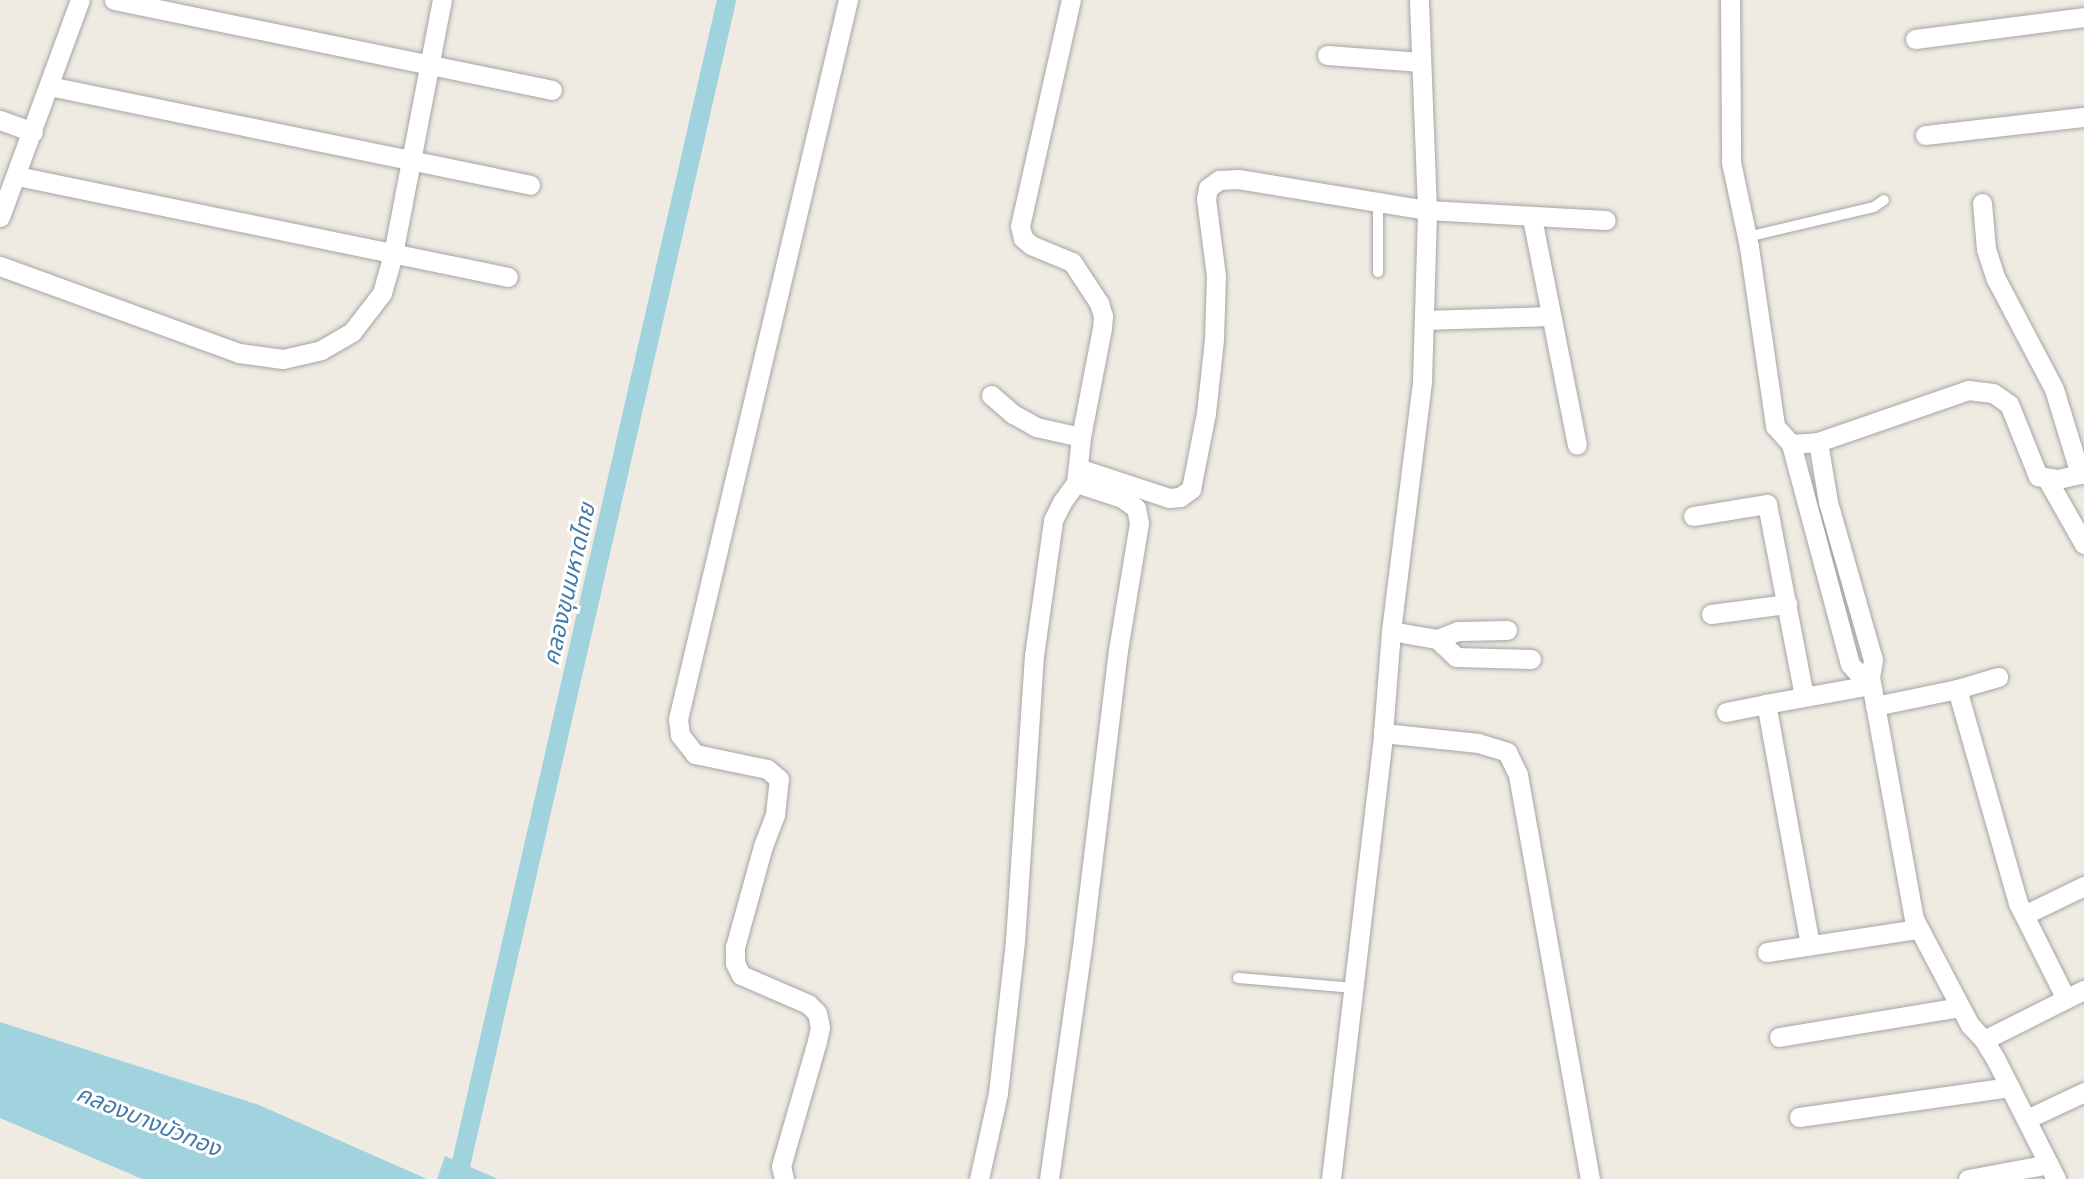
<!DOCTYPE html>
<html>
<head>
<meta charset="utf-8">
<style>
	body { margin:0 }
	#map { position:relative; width:2084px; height:1179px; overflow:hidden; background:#efebe3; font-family:Barlow,"Noto Sans Thai",sans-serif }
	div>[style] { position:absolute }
	.water>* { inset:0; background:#a1d3df }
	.canal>* { height:19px; margin:-9.5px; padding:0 9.5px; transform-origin:9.5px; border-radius:9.5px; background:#a1d3df }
	.roads { filter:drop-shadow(0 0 2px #a5a5a5) drop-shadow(0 0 2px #a5a5a5) }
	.service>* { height:10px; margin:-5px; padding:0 5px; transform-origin:5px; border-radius:5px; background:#fff }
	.minor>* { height:19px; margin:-9.5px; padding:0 9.5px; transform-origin:9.5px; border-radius:9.5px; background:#fff }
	span { translate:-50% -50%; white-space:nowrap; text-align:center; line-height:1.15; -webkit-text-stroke:6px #fff; paint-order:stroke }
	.water-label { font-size:23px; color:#437aaa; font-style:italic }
</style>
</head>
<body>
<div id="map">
	<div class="water">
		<div style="clip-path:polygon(0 1022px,259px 1105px,427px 1179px,142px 1179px,0 1118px)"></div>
		<div style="clip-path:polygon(445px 1156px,498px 1179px,437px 1179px)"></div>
	</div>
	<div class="canal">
		<div style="left:457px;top:1179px;width:1209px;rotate:-77.15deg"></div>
	</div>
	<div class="roads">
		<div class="service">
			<div style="left:1378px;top:204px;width:68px;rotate:90deg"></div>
			<div style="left:1747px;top:237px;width:130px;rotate:-13.3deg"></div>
			<div style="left:1874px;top:207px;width:12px;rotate:-35deg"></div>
			<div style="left:1238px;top:978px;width:117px;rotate:4.9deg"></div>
		</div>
		<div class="minor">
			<div style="left:114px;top:0;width:447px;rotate:11.6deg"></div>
			<div style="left:1730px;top:0;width:162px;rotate:89.6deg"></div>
			<div style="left:1731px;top:162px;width:87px;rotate:78deg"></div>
			<div style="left:1749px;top:247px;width:181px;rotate:81.7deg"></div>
			<div style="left:1775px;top:426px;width:24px;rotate:48deg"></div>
			<div style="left:1791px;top:444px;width:27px;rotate:-4deg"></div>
			<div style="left:1818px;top:442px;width:159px;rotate:-19.1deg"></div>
			<div style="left:1968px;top:390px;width:25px;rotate:7deg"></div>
			<div style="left:1993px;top:393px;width:19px;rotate:35deg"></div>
			<div style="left:2009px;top:404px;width:78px;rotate:68.1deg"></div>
			<div style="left:2038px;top:476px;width:20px;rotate:9deg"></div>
			<div style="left:2058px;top:479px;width:27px;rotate:-13deg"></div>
			<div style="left:1915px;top:39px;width:170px;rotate:-7.4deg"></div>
			<div style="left:1327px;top:55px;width:94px;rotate:4.3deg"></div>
			<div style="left:49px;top:86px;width:491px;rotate:11.6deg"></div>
			<div style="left:0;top:120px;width:35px;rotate:20deg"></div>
			<div style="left:1925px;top:135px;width:160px;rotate:-6.5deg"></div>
			<div style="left:17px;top:176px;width:501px;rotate:11.62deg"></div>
			<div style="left:1982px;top:203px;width:46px;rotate:85deg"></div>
			<div style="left:1986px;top:249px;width:32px;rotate:72deg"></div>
			<div style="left:1996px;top:279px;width:124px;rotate:62.2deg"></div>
			<div style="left:2054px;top:389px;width:89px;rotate:73deg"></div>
			<div style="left:0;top:217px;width:231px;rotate:-69.8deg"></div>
			<div style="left:1532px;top:218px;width:231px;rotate:78.8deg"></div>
			<div style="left:0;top:266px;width:254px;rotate:20deg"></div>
			<div style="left:239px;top:353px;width:44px;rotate:7.8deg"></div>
			<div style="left:283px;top:359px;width:39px;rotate:-13deg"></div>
			<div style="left:321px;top:350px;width:36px;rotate:-30deg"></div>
			<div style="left:352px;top:332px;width:49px;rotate:-52.4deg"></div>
			<div style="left:382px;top:293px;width:41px;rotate:-74.2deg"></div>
			<div style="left:393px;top:254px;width:259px;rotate:-79.1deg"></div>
			<div style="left:1424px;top:320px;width:127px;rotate:-1.8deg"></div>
			<div style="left:991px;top:395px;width:29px;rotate:41deg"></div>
			<div style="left:1013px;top:414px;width:26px;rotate:29deg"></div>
			<div style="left:1036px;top:427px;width:46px;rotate:12.5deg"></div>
			<div style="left:1818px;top:442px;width:61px;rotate:80.5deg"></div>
			<div style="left:1828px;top:502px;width:164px;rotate:74.1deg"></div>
			<div style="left:1873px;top:660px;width:17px;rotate:100deg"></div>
			<div style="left:1870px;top:677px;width:246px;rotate:79.7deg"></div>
			<div style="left:1914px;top:919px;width:120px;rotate:62.2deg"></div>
			<div style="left:1970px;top:1025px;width:21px;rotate:47deg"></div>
			<div style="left:1984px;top:1040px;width:23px;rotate:59deg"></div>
			<div style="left:1996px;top:1060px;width:133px;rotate:63.2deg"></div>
			<div style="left:1791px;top:444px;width:228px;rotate:75deg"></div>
			<div style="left:1850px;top:664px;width:9px;rotate:49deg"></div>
			<div style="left:1856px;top:671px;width:15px;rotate:23deg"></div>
			<div style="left:1078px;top:468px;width:96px;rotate:18.2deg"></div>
			<div style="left:1169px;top:498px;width:11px;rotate:-5deg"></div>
			<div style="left:1180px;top:497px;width:14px;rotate:-36deg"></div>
			<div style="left:1191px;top:489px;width:77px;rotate:-78.8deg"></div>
			<div style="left:1206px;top:413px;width:74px;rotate:-83.8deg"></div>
			<div style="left:1214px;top:339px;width:63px;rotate:-88.2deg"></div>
			<div style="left:1216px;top:276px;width:78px;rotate:-97.4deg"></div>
			<div style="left:1206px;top:199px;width:11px;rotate:-80deg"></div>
			<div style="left:1208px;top:188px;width:14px;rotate:-36deg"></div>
			<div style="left:1219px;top:180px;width:19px;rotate:-3deg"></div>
			<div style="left:1238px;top:179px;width:192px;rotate:9.3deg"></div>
			<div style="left:1427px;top:210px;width:179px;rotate:3.2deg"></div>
			<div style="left:2047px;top:479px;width:75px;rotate:60.4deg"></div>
			<div style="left:1693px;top:516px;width:75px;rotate:-9.2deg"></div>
			<div style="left:1767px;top:504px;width:196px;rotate:79.1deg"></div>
			<div style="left:1711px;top:614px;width:77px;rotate:-7.5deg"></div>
			<div style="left:1391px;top:631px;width:47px;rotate:9.9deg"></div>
			<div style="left:1437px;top:639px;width:26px;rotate:43deg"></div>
			<div style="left:1456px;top:657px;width:75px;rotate:1.5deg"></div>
			<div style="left:1437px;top:639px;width:22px;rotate:-21deg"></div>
			<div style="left:1458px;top:631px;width:49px;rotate:-1.2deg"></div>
			<div style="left:1957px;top:689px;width:43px;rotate:-16.3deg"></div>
			<div style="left:1875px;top:706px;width:84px;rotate:-11.7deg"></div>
			<div style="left:1957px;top:689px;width:223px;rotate:74.1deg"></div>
			<div style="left:2018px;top:903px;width:107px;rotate:63.4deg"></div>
			<div style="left:1726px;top:712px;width:41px;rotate:-11.3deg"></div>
			<div style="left:1383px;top:733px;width:96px;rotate:6deg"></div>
			<div style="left:1478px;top:743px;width:30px;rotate:17deg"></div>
			<div style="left:1507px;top:752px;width:25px;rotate:64deg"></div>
			<div style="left:1518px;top:775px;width:410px;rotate:79.9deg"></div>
			<div style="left:2024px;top:915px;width:67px;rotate:-25.8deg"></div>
			<div style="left:1810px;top:945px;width:245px;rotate:-100.3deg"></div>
			<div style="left:1766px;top:704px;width:107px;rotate:-10.3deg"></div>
			<div style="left:1767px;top:952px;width:153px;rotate:-8.7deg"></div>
			<div style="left:1779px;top:1037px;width:183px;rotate:-9.4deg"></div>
			<div style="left:1984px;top:1040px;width:112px;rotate:-26.6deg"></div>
			<div style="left:1799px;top:1117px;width:213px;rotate:-8.1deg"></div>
			<div style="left:2027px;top:1119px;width:63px;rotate:-25.3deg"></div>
			<div style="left:784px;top:1179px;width:13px;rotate:-103deg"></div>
			<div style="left:781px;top:1166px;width:130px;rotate:-73.9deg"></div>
			<div style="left:817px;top:1041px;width:14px;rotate:-78deg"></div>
			<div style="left:820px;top:1027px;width:14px;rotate:-102deg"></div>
			<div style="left:817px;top:1013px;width:13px;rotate:-135deg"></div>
			<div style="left:808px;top:1004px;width:73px;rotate:-156.6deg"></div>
			<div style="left:741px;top:975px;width:13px;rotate:-117deg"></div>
			<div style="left:735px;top:963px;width:16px;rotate:-90deg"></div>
			<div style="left:735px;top:947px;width:105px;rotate:-74.5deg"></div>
			<div style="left:763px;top:846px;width:33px;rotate:-69deg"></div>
			<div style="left:775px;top:815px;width:36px;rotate:-84deg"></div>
			<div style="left:779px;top:779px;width:16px;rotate:-140deg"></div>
			<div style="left:767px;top:769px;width:74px;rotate:-168.2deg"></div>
			<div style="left:695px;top:754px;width:24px;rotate:-128deg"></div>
			<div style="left:680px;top:735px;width:16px;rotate:-97deg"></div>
			<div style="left:678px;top:719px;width:739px;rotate:-76.7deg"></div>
			<div style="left:979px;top:1179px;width:88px;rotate:-77.5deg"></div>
			<div style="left:998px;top:1093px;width:153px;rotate:-83.6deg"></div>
			<div style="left:1015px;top:941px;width:286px;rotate:-86.2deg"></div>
			<div style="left:1034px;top:656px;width:137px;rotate:-82deg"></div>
			<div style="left:1053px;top:520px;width:20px;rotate:-63deg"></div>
			<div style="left:1062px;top:502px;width:24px;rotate:-54deg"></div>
			<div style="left:1049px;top:1179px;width:242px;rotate:-81.9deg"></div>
			<div style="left:1083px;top:939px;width:291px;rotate:-83.1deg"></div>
			<div style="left:1118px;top:650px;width:129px;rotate:-80.6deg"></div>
			<div style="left:1139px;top:523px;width:15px;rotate:-101deg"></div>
			<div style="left:1136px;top:508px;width:17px;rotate:-144deg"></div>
			<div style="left:1122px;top:498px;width:48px;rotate:-161.9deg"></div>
			<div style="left:1076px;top:483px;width:46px;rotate:-83.8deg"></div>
			<div style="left:1081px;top:437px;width:111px;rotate:-79.1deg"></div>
			<div style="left:1102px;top:328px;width:12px;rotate:-85deg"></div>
			<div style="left:1103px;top:316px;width:14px;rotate:-107deg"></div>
			<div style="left:1099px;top:303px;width:49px;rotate:-123.4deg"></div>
			<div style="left:1072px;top:262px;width:44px;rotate:-157.5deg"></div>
			<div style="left:1031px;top:245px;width:11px;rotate:-139deg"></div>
			<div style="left:1023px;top:238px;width:12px;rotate:-104deg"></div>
			<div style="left:1020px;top:226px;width:232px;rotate:-77.3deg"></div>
			<div style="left:1331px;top:1179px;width:449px;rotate:-83.3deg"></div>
			<div style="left:1383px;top:733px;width:102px;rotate:-85.5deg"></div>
			<div style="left:1391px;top:631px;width:252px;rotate:-82.9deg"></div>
			<div style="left:1422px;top:381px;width:171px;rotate:-88.3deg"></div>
			<div style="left:1427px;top:210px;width:210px;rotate:-92.2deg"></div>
			<div style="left:1968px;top:1179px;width:82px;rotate:-10.5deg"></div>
		</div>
	</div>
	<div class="water-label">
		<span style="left:568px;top:584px;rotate:-77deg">คลองขุนมหาดไทย</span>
		<span style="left:149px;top:1120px;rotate:22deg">คลองบางบัวทอง</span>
	</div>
</div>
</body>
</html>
